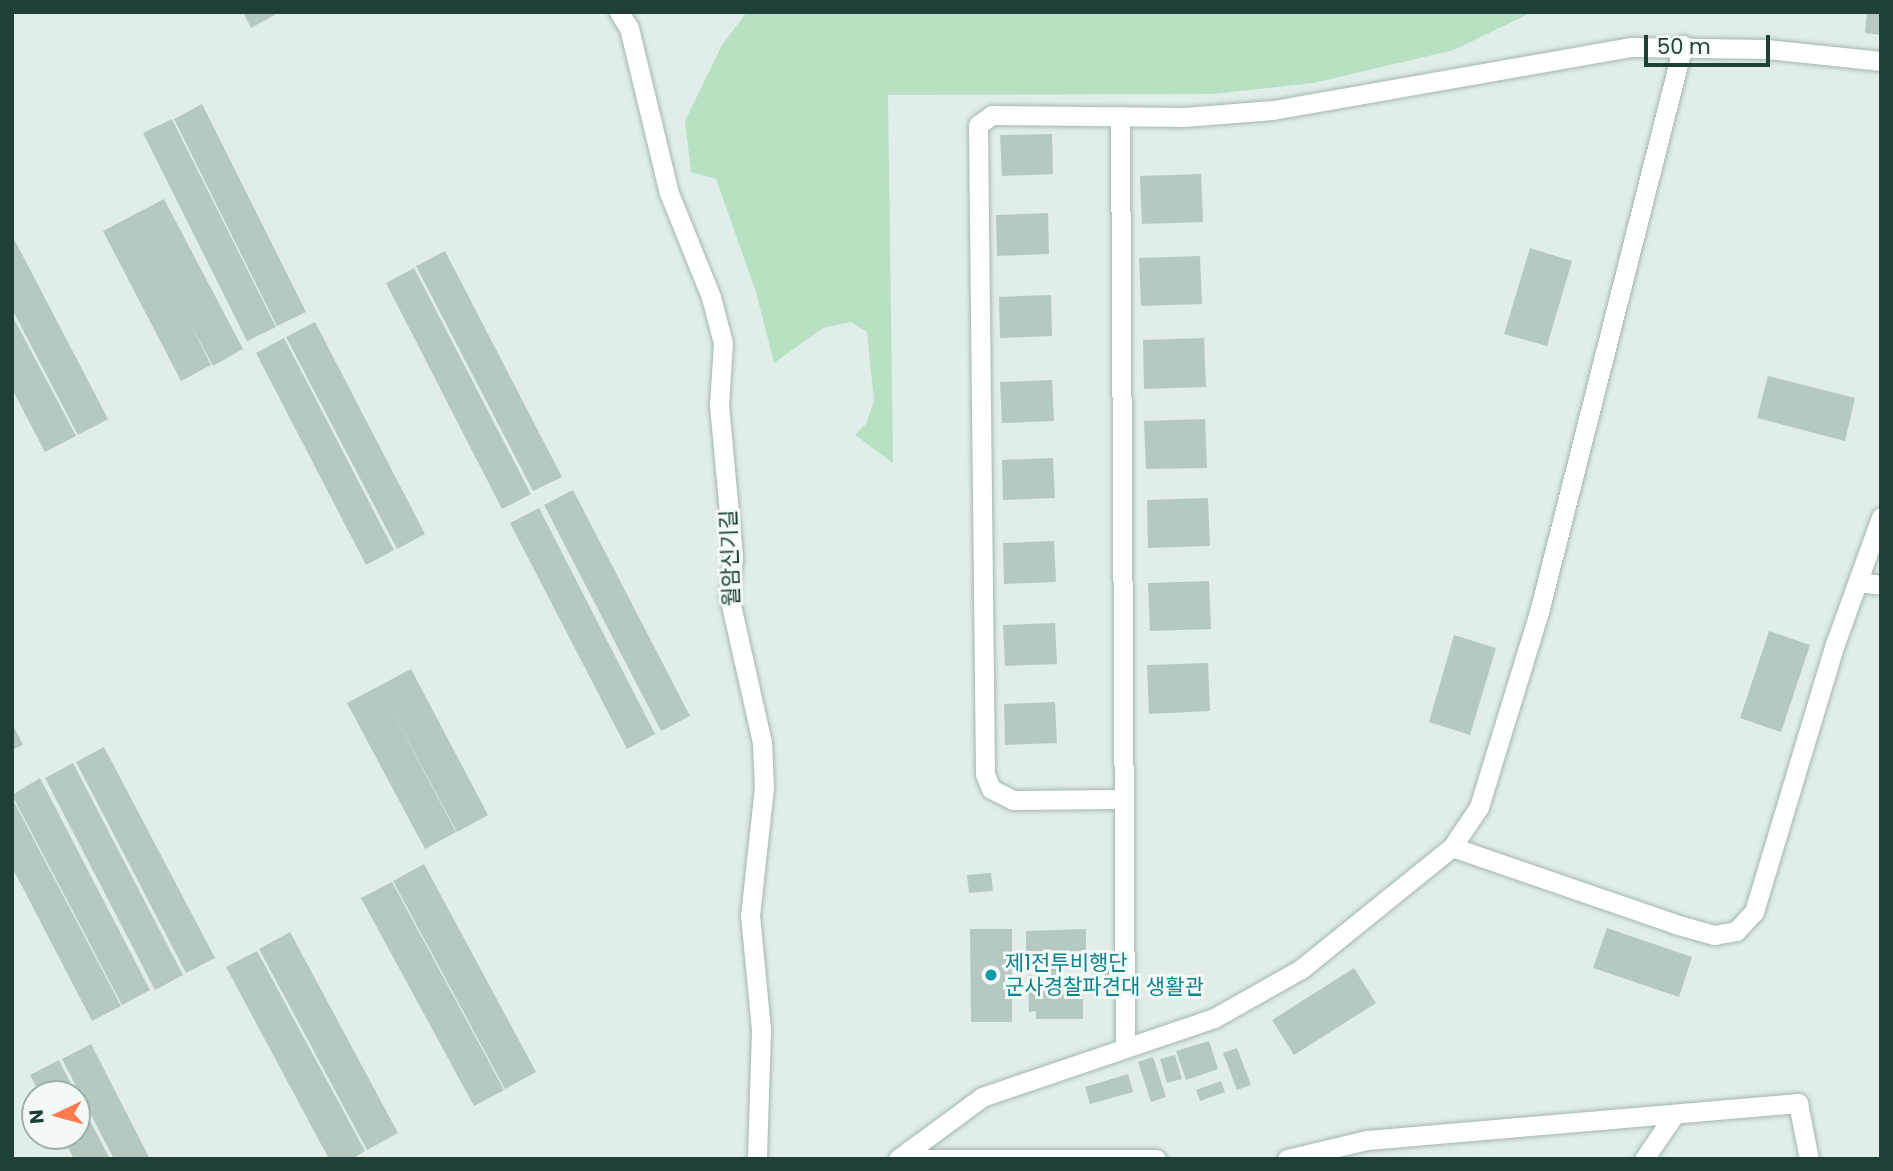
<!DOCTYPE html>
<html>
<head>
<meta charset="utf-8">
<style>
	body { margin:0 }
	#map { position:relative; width:1893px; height:1171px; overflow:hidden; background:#e1ede8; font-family:Poppins,"Noto Sans KR",sans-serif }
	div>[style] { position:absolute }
	.green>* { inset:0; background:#b8e1c3 }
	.building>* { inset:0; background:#b6c9c1 }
	.roads { filter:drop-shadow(0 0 2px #a3b6b0) drop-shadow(0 0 2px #a3b6b0) }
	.street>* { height:19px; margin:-9.5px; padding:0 9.5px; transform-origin:9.5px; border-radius:9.5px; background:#fff }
	.dots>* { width:19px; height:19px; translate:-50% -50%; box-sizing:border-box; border:4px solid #f2f9f6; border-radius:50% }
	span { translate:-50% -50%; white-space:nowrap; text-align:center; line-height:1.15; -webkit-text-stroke:6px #f2f9f6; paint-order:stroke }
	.street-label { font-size:21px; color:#1f4038 }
	.culture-label { font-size:21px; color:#0d838f }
	.left { translate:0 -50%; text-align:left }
	.frame { position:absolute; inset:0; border:14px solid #1f4038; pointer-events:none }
	.north { position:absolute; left:21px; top:1080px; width:70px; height:70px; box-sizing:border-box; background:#f2f9f6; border:2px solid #9eafaa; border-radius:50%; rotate:265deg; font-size:19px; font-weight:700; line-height:28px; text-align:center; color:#1f4038 }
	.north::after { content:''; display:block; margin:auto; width:24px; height:32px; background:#ff7b4e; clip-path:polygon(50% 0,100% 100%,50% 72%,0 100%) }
	.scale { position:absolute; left:1644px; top:35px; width:126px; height:32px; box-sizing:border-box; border:4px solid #1f4038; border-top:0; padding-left:9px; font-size:21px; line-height:24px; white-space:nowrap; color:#1f4038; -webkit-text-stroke:5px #f2f9f6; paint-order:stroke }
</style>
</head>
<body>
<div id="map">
	<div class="green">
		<div style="clip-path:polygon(747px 12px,1532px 12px,1454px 50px,1313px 83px,1212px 94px,888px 95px,893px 463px,855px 435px,866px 424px,874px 401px,867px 332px,851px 322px,823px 328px,774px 363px,756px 292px,716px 179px,691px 172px,685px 121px,722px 45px)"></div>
	</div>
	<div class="building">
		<div style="clip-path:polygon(243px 12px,280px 12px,251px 28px)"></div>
		<div style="clip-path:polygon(1867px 12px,1881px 12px,1881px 35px,1865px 33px)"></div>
		<div style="clip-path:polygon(202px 104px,306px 312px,277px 326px,174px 119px)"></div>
		<div style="clip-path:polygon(172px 119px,276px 327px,247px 341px,143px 133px)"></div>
		<div style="clip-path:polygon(1052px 134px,1053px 174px,1002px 176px,1000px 135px)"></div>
		<div style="clip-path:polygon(1201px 174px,1203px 222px,1142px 224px,1140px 176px)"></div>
		<div style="clip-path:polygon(164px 199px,243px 349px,213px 366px,189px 321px,211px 365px,181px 381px,103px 231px)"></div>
		<div style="clip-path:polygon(1048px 213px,1049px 254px,997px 256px,996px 215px)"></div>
		<div style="clip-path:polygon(12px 235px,108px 419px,78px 435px,12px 309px)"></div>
		<div style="clip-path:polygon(1530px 248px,1572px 261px,1547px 346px,1504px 334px)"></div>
		<div style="clip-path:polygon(445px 251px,562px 477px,533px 491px,416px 266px)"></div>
		<div style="clip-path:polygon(1200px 256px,1202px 304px,1141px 306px,1139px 258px)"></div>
		<div style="clip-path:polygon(414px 268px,531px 494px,502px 509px,386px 283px)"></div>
		<div style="clip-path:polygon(1051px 295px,1052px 336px,1000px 338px,999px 297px)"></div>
		<div style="clip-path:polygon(12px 315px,76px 436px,45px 452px,12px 389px)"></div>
		<div style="clip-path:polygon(315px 322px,425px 534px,397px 549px,286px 337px)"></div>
		<div style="clip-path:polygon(284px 338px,394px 550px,366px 565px,256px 353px)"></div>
		<div style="clip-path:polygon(1204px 338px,1206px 387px,1144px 389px,1143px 340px)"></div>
		<div style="clip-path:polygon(1768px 376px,1855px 398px,1845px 441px,1757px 418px)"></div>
		<div style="clip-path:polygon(1052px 380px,1054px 421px,1002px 423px,1000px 382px)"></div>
		<div style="clip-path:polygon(1205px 419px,1207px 468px,1146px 469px,1144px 421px)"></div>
		<div style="clip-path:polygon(1053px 458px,1055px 498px,1003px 500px,1002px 460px)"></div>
		<div style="clip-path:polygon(573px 490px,690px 716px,661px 731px,544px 505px)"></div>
		<div style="clip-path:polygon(1208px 498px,1210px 546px,1148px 548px,1147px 500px)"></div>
		<div style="clip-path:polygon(539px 508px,655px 734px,627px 749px,510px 523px)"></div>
		<div style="clip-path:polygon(1054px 541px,1056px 582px,1004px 584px,1003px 543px)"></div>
		<div style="clip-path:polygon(1209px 581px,1211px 629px,1150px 631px,1148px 583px)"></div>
		<div style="clip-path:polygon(1055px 623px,1057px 664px,1005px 666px,1003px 625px)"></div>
		<div style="clip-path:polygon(1769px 631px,1810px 645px,1781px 732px,1740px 718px)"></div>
		<div style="clip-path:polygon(1454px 635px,1496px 648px,1470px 735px,1429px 722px)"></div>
		<div style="clip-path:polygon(1208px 663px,1210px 711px,1149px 714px,1147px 665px)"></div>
		<div style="clip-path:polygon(411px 669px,488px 815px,457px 832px,381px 690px,456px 832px,425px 849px,347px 703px)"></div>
		<div style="clip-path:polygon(1055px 702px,1057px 743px,1005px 745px,1004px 704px)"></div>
		<div style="clip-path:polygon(12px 723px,23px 745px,12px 750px)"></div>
		<div style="clip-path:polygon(104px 747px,215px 958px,186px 973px,76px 762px)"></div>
		<div style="clip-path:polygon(73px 763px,183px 975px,155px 990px,45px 778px)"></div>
		<div style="clip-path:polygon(40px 778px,150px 990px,122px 1005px,12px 795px)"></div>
		<div style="clip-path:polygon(12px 798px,121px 1006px,92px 1021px,12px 867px)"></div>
		<div style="clip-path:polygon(424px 864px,536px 1072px,505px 1089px,393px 881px)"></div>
		<div style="clip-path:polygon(991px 873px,993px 891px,969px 893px,967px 875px)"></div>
		<div style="clip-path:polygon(392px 882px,504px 1090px,474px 1106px,361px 898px)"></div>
		<div style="clip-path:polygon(1607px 928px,1692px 957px,1679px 997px,1593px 968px)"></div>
		<div style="clip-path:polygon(970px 929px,1012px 929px,1012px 1022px,971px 1022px)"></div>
		<div style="clip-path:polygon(1086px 929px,1086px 954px,1026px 955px,1026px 931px)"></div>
		<div style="clip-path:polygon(290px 932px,398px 1133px,367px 1150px,259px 949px)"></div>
		<div style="clip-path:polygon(257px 951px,365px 1151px,352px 1159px,329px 1159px,226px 967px)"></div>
		<div style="clip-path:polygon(1046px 965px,1063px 965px,1063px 983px,1074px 983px,1075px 991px,1083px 991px,1083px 1019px,1036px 1019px,1036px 1011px,1029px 1012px,1028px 975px,1046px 974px)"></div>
		<div style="clip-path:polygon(1354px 968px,1376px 1003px,1294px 1055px,1272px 1020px)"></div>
		<div style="clip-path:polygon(1093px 969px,1110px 969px,1110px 987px,1093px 987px)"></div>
		<div style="clip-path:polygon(1209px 1041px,1218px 1069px,1186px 1080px,1176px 1051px)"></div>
		<div style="clip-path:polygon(91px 1044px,150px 1159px,114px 1159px,62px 1059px)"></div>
		<div style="clip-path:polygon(1237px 1048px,1251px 1085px,1237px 1090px,1223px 1053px)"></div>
		<div style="clip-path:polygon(1175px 1055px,1182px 1079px,1167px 1083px,1160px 1059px)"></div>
		<div style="clip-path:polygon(1153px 1057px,1166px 1097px,1151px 1102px,1138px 1062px)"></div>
		<div style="clip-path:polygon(59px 1060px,76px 1094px,40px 1094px,30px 1075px)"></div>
		<div style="clip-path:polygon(1128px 1074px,1133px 1092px,1090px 1104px,1085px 1087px)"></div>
		<div style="clip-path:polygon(1221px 1081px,1225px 1092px,1200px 1101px,1196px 1090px)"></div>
		<div style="clip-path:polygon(77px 1096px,110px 1159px,74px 1159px,62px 1136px,77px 1136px)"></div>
	</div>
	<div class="roads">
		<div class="street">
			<div style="left:619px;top:12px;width:19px;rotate:58deg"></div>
			<div style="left:629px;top:28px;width:170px;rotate:76.4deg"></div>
			<div style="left:669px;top:193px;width:112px;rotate:68deg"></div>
			<div style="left:711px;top:297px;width:48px;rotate:75.4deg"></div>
			<div style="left:723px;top:343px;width:62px;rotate:93.7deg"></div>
			<div style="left:719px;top:405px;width:153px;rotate:84.7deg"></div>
			<div style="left:733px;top:557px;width:39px;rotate:96deg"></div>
			<div style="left:729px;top:596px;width:151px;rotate:77.3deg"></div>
			<div style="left:762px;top:743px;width:44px;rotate:87.4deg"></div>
			<div style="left:764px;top:787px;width:129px;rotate:96.2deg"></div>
			<div style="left:750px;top:915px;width:116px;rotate:84.5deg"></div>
			<div style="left:761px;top:1030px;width:129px;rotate:91.8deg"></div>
			<div style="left:1120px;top:116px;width:929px;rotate:89.69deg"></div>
			<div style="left:1858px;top:582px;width:23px;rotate:7deg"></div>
			<div style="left:1119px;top:799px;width:106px;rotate:179.5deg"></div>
			<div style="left:1013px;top:800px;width:25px;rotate:-153deg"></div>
			<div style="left:991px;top:789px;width:16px;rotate:-112deg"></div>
			<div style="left:985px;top:774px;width:649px;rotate:-90.62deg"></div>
			<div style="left:978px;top:125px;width:17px;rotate:-36deg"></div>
			<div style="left:992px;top:115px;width:192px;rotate:0.6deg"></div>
			<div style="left:1184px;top:117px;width:89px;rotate:-4.5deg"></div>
			<div style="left:1273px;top:110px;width:364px;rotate:-10deg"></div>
			<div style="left:1631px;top:47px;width:136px;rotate:0.8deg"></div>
			<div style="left:1767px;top:49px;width:115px;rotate:6deg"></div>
			<div style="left:1452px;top:847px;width:236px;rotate:19deg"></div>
			<div style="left:1675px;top:924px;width:41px;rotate:15.8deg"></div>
			<div style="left:1714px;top:935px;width:22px;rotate:-10deg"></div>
			<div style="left:1736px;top:931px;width:26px;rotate:-47deg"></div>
			<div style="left:1754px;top:912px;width:280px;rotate:-73.2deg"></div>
			<div style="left:1835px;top:644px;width:135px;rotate:-70.1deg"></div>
			<div style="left:898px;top:1159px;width:104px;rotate:-36.4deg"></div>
			<div style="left:982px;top:1097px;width:245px;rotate:-18.8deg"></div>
			<div style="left:1214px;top:1018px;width:100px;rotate:-29.4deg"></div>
			<div style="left:1301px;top:969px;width:194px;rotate:-38.9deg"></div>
			<div style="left:1452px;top:847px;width:48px;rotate:-56deg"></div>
			<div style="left:1479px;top:807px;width:204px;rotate:-72.9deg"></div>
			<div style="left:1539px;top:612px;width:585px;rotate:-75.75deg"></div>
			<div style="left:903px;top:1159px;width:253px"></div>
			<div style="left:1287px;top:1159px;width:82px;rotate:-13.4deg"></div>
			<div style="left:1367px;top:1140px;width:433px;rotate:-4.9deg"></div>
			<div style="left:1798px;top:1103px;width:57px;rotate:78.9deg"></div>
			<div style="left:1644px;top:1159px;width:53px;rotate:-55.7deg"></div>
		</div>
	</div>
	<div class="dots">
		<div style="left:991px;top:975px;background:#0f9aa8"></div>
	</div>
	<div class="street-label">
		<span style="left:730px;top:558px;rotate:-92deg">월암신기길</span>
	</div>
	<div class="culture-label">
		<span class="left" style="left:1005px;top:975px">제1전투비행단<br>군사경찰파견대 생활관</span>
	</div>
	<div class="frame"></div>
	<div class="north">N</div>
	<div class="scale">50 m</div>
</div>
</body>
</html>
